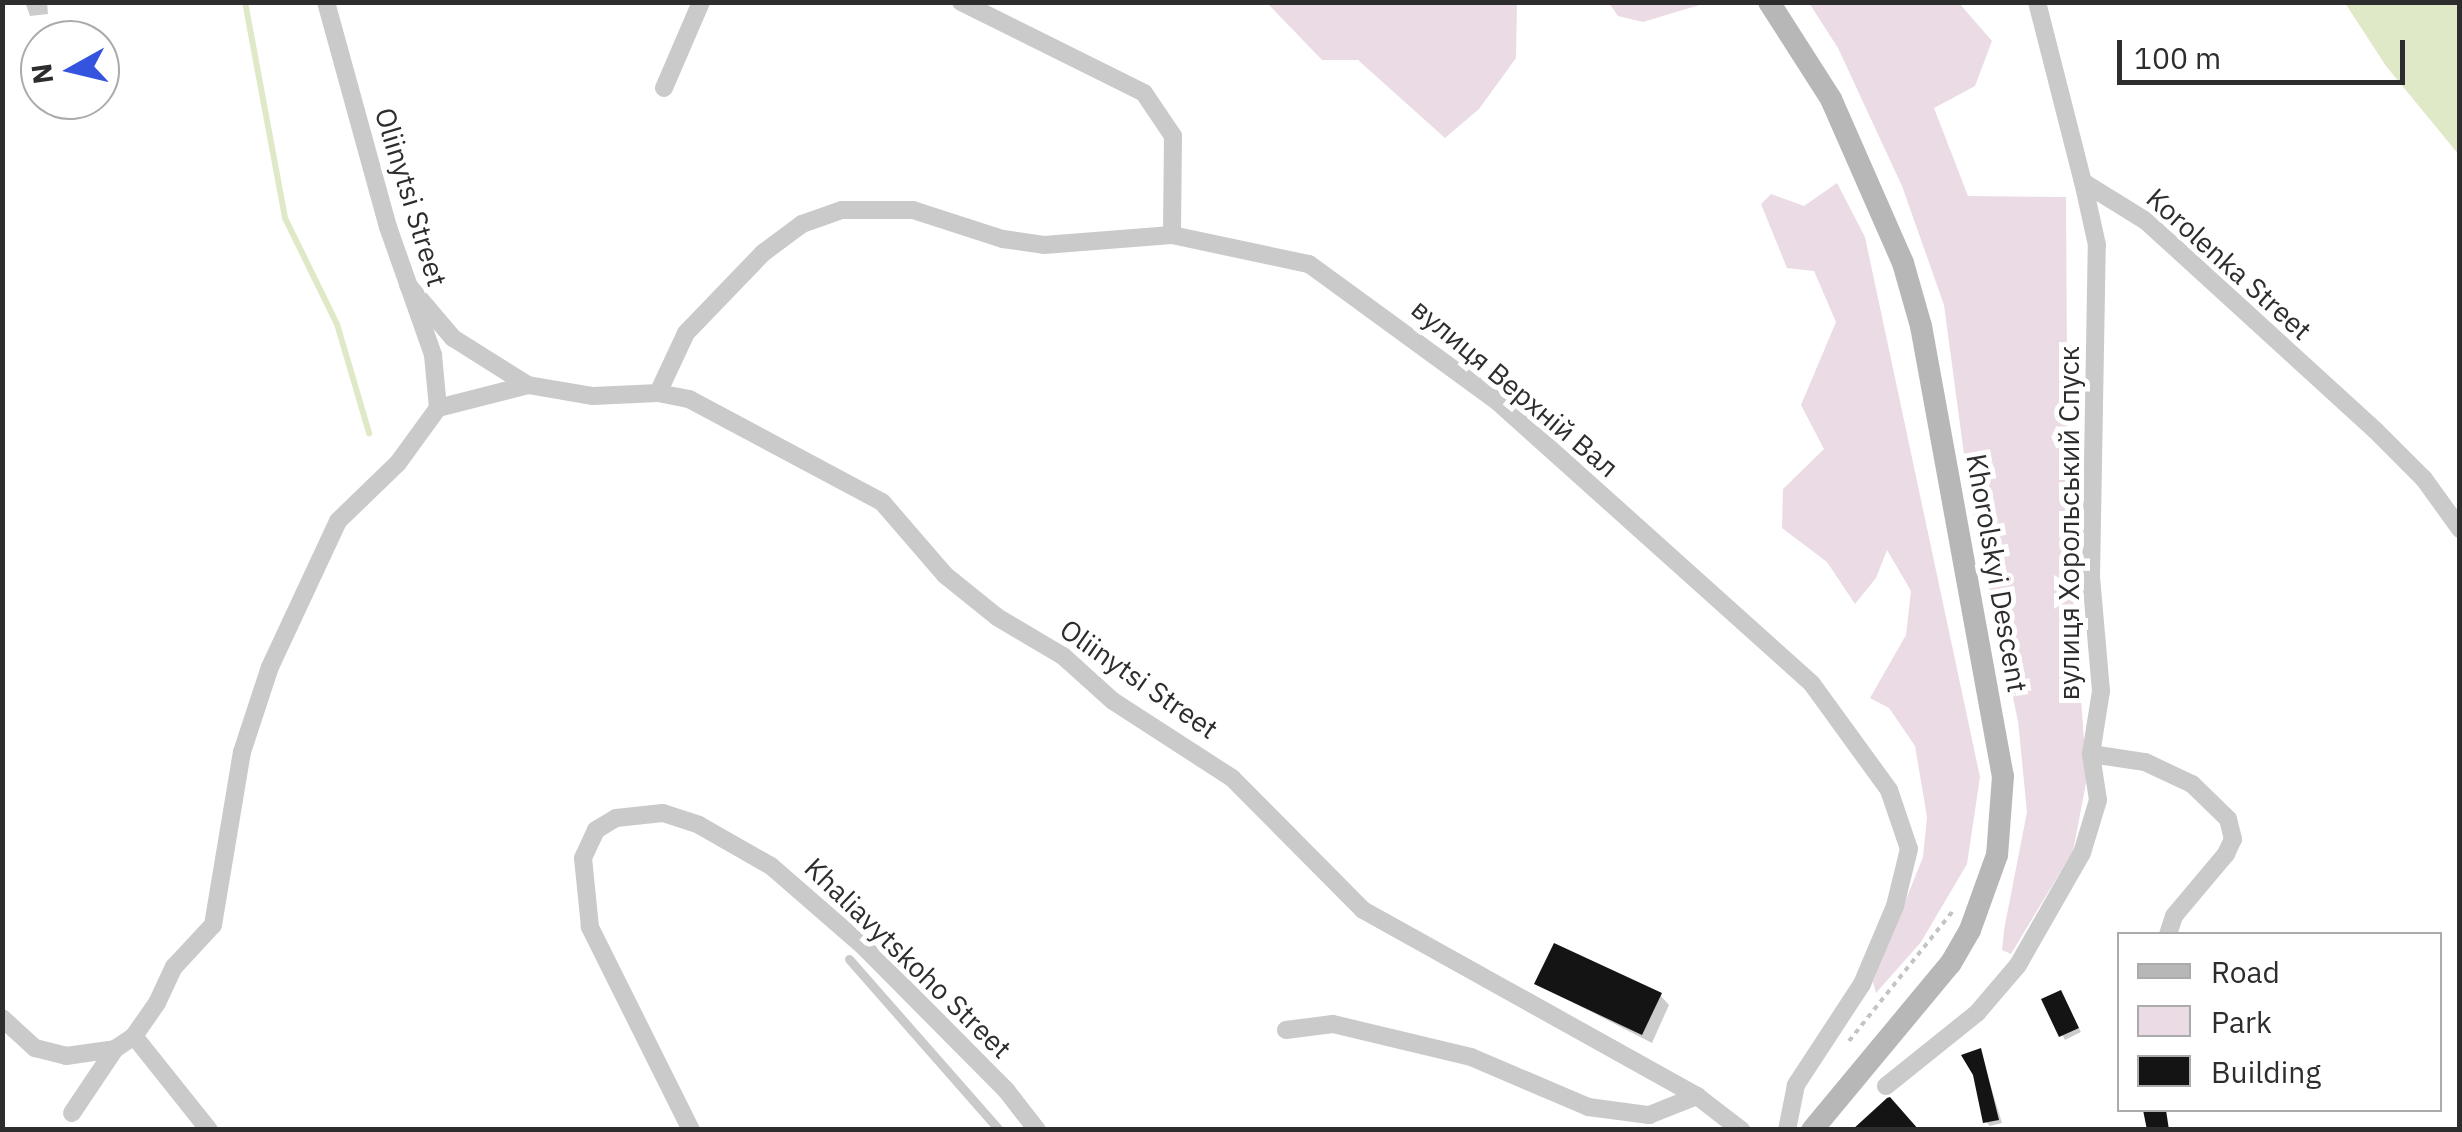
<!DOCTYPE html>
<html>
<head>
<meta charset="utf-8">
<style>
	body { margin:0 }
	#map { position:relative; width:2462px; height:1132px; overflow:hidden; background:#fff; font-family:"IBM Plex Sans",sans-serif }
	div>[style] { position:absolute }
	.green>* { inset:0; background:#eadbe4 }
	.water>* { inset:0; background:#e0e9c7 }
	.shadow>* { inset:0; background:#0003 }
	.stream>* { height:6px; margin:-3px; padding:0 3px; transform-origin:3px; border-radius:3px; background:#e0e9c7 }
	.building>* { inset:0; background:#141414 }
	.path>* { height:4px; margin-top:-2px; transform-origin:0; background:repeating-linear-gradient(90deg,#c4c4c4 0 5px,transparent 0 10px) }
	.lane>* { height:9px; margin:-4.5px; padding:0 4.5px; transform-origin:4.5px; border-radius:4.5px; background:#cacaca }
	.street>* { height:18px; margin:-9px; padding:0 9px; transform-origin:9px; border-radius:9px; background:#cacaca }
	.secondary>* { height:22px; margin:-11px; padding:0 11px; transform-origin:11px; border-radius:11px; background:#b7b7b7 }
	span { translate:-50% -50%; white-space:nowrap; text-align:center; line-height:1.15; -webkit-text-stroke:10px #fff; paint-order:stroke }
	.street-label { font-size:28px; color:#2d2d2d }
	.frame { position:absolute; inset:0; border:5px solid #2d2d2d; pointer-events:none }
	.legend { position:absolute; left:2117px; top:932px; width:325px; height:180px; box-sizing:border-box; background:#fff; border:2px solid #ababab; margin:0; padding:12px 18px; list-style:none; font-size:30px; color:#2d2d2d }
	.legend li { display:flex; align-items:center; gap:20px; height:50px }
	.legend b { width:50px; border:2px solid #ababab }
	.north { position:absolute; left:20px; top:20px; width:100px; height:100px; box-sizing:border-box; background:#fff; border:2px solid #ababab; border-radius:50%; rotate:262deg; font-size:28px; font-weight:700; line-height:40px; text-align:center; color:#2d2d2d }
	.north::after { content:''; display:block; margin:auto; width:35px; height:45px; background:#3453de; clip-path:polygon(50% 0,100% 100%,50% 72%,0 100%) }
	.scale { position:absolute; left:2117px; top:40px; width:288px; height:45px; box-sizing:border-box; border:5px solid #2d2d2d; border-top:0; padding-left:12px; font-size:30px; line-height:35px; white-space:nowrap; color:#2d2d2d; -webkit-text-stroke:8px #fff; paint-order:stroke }
</style>
</head>
<body>
<div id="map">
	<div class="green">
		<div style="clip-path:polygon(1517px 3px,1516px 58px,1479px 109px,1445px 138px,1358px 60px,1322px 60px,1269px 5px)"></div>
		<div style="clip-path:polygon(1609px 3px,1706px 3px,1643px 22px,1618px 16px)"></div>
		<div style="clip-path:polygon(1809px 3px,1959px 3px,1992px 41px,1975px 86px,1934px 108px,1968px 196px,2066px 197px,2068px 530px,2087px 778px,2073px 851px,2011px 954px,2002px 950px,2004px 930px,2027px 812px,2018px 721px,1970px 499px,1944px 305px,1902px 186px,1838px 48px)"></div>
		<div style="clip-path:polygon(1837px 183px,1865px 237px,1980px 777px,1967px 864px,1921px 942px,1876px 993px,1873px 982px,1923px 857px,1927px 817px,1915px 746px,1889px 708px,1870px 698px,1906px 635px,1911px 591px,1887px 550px,1876px 578px,1855px 604px,1827px 562px,1782px 528px,1783px 489px,1824px 449px,1801px 405px,1836px 322px,1814px 271px,1787px 268px,1761px 204px,1771px 194px,1804px 206px)"></div>
	</div>
	<div class="water">
		<div style="clip-path:polygon(2345px 3px,2459px 3px,2459px 155px,2386px 66px)"></div>
	</div>
	<div class="shadow">
		<div style="clip-path:polygon(25px 2px,47px 2px,48px 14px,30px 16px)"></div>
		<div style="clip-path:polygon(1537px 984px,1660px 995px,1669px 1005px,1652px 1043px)"></div>
		<div style="clip-path:polygon(2060px 993px,2081px 1032px,2065px 1040px,2045px 1000px)"></div>
		<div style="clip-path:polygon(1980px 1051px,2002px 1123px,1990px 1126px,1986px 1122px)"></div>
	</div>
	<div class="stream">
		<div style="left:245px;top:2px;width:220px;rotate:79.5deg"></div>
		<div style="left:285px;top:218px;width:118px;rotate:63.9deg"></div>
		<div style="left:337px;top:324px;width:114px;rotate:73.6deg"></div>
	</div>
	<div class="building">
		<div style="clip-path:polygon(1554px 943px,1662px 993px,1642px 1035px,1534px 984px)"></div>
		<div style="clip-path:polygon(2061px 990px,2079px 1028px,2059px 1037px,2041px 999px)"></div>
		<div style="clip-path:polygon(1981px 1048px,1999px 1120px,1983px 1123px,1973px 1075px,1961px 1055px)"></div>
		<div style="clip-path:polygon(1890px 1097px,1919px 1130px,1852px 1130px,1887px 1098px)"></div>
		<div style="clip-path:polygon(2143px 1110px,2166px 1110px,2169px 1130px,2147px 1130px)"></div>
	</div>
	<div class="path">
		<div style="left:1849px;top:1041px;width:170px;rotate:-51.4deg"></div>
	</div>
	<div class="lane">
		<div style="left:849px;top:959px;width:227px;rotate:48.7deg"></div>
	</div>
	<div class="street">
		<div style="left:326px;top:2px;width:233px;rotate:74.6deg"></div>
		<div style="left:388px;top:227px;width:136px;rotate:70.6deg"></div>
		<div style="left:433px;top:355px;width:53px;rotate:84.6deg"></div>
		<div style="left:961px;top:2px;width:204px;rotate:26.4deg"></div>
		<div style="left:1144px;top:93px;width:52px;rotate:56deg"></div>
		<div style="left:1173px;top:136px;width:99px;rotate:90.6deg"></div>
		<div style="left:2037px;top:2px;width:186px;rotate:75.7deg"></div>
		<div style="left:2083px;top:182px;width:74px;rotate:31.8deg"></div>
		<div style="left:2146px;top:221px;width:311px;rotate:42.4deg"></div>
		<div style="left:2376px;top:431px;width:68px;rotate:45deg"></div>
		<div style="left:2424px;top:479px;width:62px;rotate:54.2deg"></div>
		<div style="left:664px;top:88px;width:94px;rotate:-66.7deg"></div>
		<div style="left:408px;top:285px;width:70px;rotate:49.7deg"></div>
		<div style="left:453px;top:338px;width:89px;rotate:32.1deg"></div>
		<div style="left:528px;top:385px;width:66px;rotate:9.6deg"></div>
		<div style="left:593px;top:396px;width:65px;rotate:-2.6deg"></div>
		<div style="left:658px;top:393px;width:32px;rotate:11deg"></div>
		<div style="left:689px;top:399px;width:219px;rotate:28.1deg"></div>
		<div style="left:882px;top:502px;width:96px;rotate:49.2deg"></div>
		<div style="left:945px;top:575px;width:67px;rotate:38.9deg"></div>
		<div style="left:997px;top:617px;width:77px;rotate:30.6deg"></div>
		<div style="left:1063px;top:656px;width:67px;rotate:42deg"></div>
		<div style="left:1113px;top:701px;width:142px;rotate:32.9deg"></div>
		<div style="left:1232px;top:778px;width:186px;rotate:45.2deg"></div>
		<div style="left:1363px;top:910px;width:382px;rotate:29.1deg"></div>
		<div style="left:1697px;top:1096px;width:56px;rotate:37.7deg"></div>
		<div style="left:658px;top:393px;width:66px;rotate:-65deg"></div>
		<div style="left:686px;top:333px;width:111px;rotate:-46.1deg"></div>
		<div style="left:763px;top:253px;width:49px;rotate:-36.6deg"></div>
		<div style="left:802px;top:224px;width:42px;rotate:-19.3deg"></div>
		<div style="left:842px;top:210px;width:71px"></div>
		<div style="left:913px;top:210px;width:95px;rotate:17.9deg"></div>
		<div style="left:1003px;top:239px;width:41px;rotate:8.3deg"></div>
		<div style="left:1044px;top:245px;width:128px;rotate:-4.5deg"></div>
		<div style="left:1172px;top:235px;width:140px;rotate:12deg"></div>
		<div style="left:1309px;top:264px;width:234px;rotate:36.1deg"></div>
		<div style="left:1498px;top:402px;width:422px;rotate:41.9deg"></div>
		<div style="left:1812px;top:684px;width:131px;rotate:54deg"></div>
		<div style="left:1889px;top:790px;width:62px;rotate:71.3deg"></div>
		<div style="left:1909px;top:849px;width:59px;rotate:103.8deg"></div>
		<div style="left:1895px;top:906px;width:85px;rotate:112.9deg"></div>
		<div style="left:1862px;top:984px;width:121px;rotate:123.2deg"></div>
		<div style="left:1796px;top:1085px;width:46px;rotate:101.3deg"></div>
		<div style="left:2091px;top:754px;width:55px;rotate:8.4deg"></div>
		<div style="left:2145px;top:762px;width:52px;rotate:25.1deg"></div>
		<div style="left:2192px;top:784px;width:50px;rotate:44.2deg"></div>
		<div style="left:2228px;top:819px;width:21px;rotate:76deg"></div>
		<div style="left:2233px;top:839px;width:17px;rotate:115deg"></div>
		<div style="left:2226px;top:854px;width:81px;rotate:130deg"></div>
		<div style="left:2174px;top:916px;width:19px;rotate:108deg"></div>
		<div style="left:2px;top:1018px;width:45px;rotate:42.3deg"></div>
		<div style="left:35px;top:1048px;width:32px;rotate:14deg"></div>
		<div style="left:66px;top:1056px;width:49px;rotate:-8.1deg"></div>
		<div style="left:1286px;top:1030px;width:47px;rotate:-7.3deg"></div>
		<div style="left:1333px;top:1024px;width:142px;rotate:13.4deg"></div>
		<div style="left:1471px;top:1057px;width:127px;rotate:23.1deg"></div>
		<div style="left:1588px;top:1107px;width:62px;rotate:7.5deg"></div>
		<div style="left:1649px;top:1115px;width:52px;rotate:-21.6deg"></div>
		<div style="left:134px;top:1036px;width:120px;rotate:51.4deg"></div>
		<div style="left:1886px;top:1086px;width:117px;rotate:-38.7deg"></div>
		<div style="left:1977px;top:1013px;width:63px;rotate:-49.5deg"></div>
		<div style="left:2018px;top:965px;width:129px;rotate:-60.3deg"></div>
		<div style="left:2082px;top:853px;width:55px;rotate:-73.2deg"></div>
		<div style="left:2098px;top:800px;width:47px;rotate:-98.7deg"></div>
		<div style="left:2091px;top:754px;width:64px;rotate:-81deg"></div>
		<div style="left:2101px;top:691px;width:114px;rotate:-95deg"></div>
		<div style="left:2091px;top:577px;width:332px;rotate:-89deg"></div>
		<div style="left:2097px;top:245px;width:65px;rotate:-102.5deg"></div>
		<div style="left:72px;top:1113px;width:77px;rotate:-56.1deg"></div>
		<div style="left:115px;top:1049px;width:23px;rotate:-34deg"></div>
		<div style="left:134px;top:1036px;width:40px;rotate:-55.1deg"></div>
		<div style="left:157px;top:1003px;width:40px;rotate:-65deg"></div>
		<div style="left:174px;top:967px;width:57px;rotate:-47.1deg"></div>
		<div style="left:213px;top:925px;width:175px;rotate:-80.5deg"></div>
		<div style="left:242px;top:752px;width:89px;rotate:-71.8deg"></div>
		<div style="left:270px;top:667px;width:161px;rotate:-65deg"></div>
		<div style="left:338px;top:521px;width:83px;rotate:-44deg"></div>
		<div style="left:398px;top:463px;width:68px;rotate:-54deg"></div>
		<div style="left:438px;top:408px;width:93px;rotate:-14.3deg"></div>
		<div style="left:691px;top:1130px;width:227px;rotate:-116.5deg"></div>
		<div style="left:590px;top:927px;width:69px;rotate:-95.8deg"></div>
		<div style="left:583px;top:858px;width:31px;rotate:-65deg"></div>
		<div style="left:596px;top:830px;width:23px;rotate:-31deg"></div>
		<div style="left:616px;top:818px;width:47px;rotate:-6.1deg"></div>
		<div style="left:663px;top:813px;width:38px;rotate:18deg"></div>
		<div style="left:699px;top:825px;width:83px;rotate:29.7deg"></div>
		<div style="left:771px;top:866px;width:122px;rotate:41deg"></div>
		<div style="left:863px;top:946px;width:203px;rotate:45.2deg"></div>
		<div style="left:1006px;top:1090px;width:51px;rotate:52.2deg"></div>
	</div>
	<div class="secondary">
		<div style="left:1769px;top:2px;width:115px;rotate:57.4deg"></div>
		<div style="left:1831px;top:99px;width:179px;rotate:66.3deg"></div>
		<div style="left:1903px;top:263px;width:66px;rotate:74.1deg"></div>
		<div style="left:1921px;top:326px;width:457px;rotate:79.7deg"></div>
		<div style="left:2003px;top:776px;width:79px;rotate:94.3deg"></div>
		<div style="left:1997px;top:855px;width:80px;rotate:109.8deg"></div>
		<div style="left:1970px;top:930px;width:39px;rotate:120deg"></div>
		<div style="left:1950px;top:964px;width:216px;rotate:129.7deg"></div>
	</div>
	<div class="street-label">
		<span style="left:411px;top:197px;rotate:73deg">Oliinytsi Street</span>
		<span style="left:2229px;top:264px;rotate:42deg">Korolenka Street</span>
		<span style="left:1515px;top:388px;rotate:40deg">вулиця Верхній Вал</span>
		<span style="left:2069px;top:523px;rotate:-90deg">вулиця Хорольський Спуск</span>
		<span style="left:1997px;top:573px;rotate:80deg">Khorolskyi Descent</span>
		<span style="left:1139px;top:679px;rotate:35deg">Oliinytsi Street</span>
		<span style="left:908px;top:958px;rotate:44deg">Khaliavytskoho Street</span>
	</div>
	<div class="frame"></div>
	<ul class="legend">
	<li><b style="height:12px;background:#b7b7b7"></b>Road</li>
	<li><b style="height:28px;background:#eadbe4"></b>Park</li>
	<li><b style="height:28px;background:#141414"></b>Building</li>
	</ul>
	<div class="north">N</div>
	<div class="scale">100 m</div>
</div>
</body>
</html>
